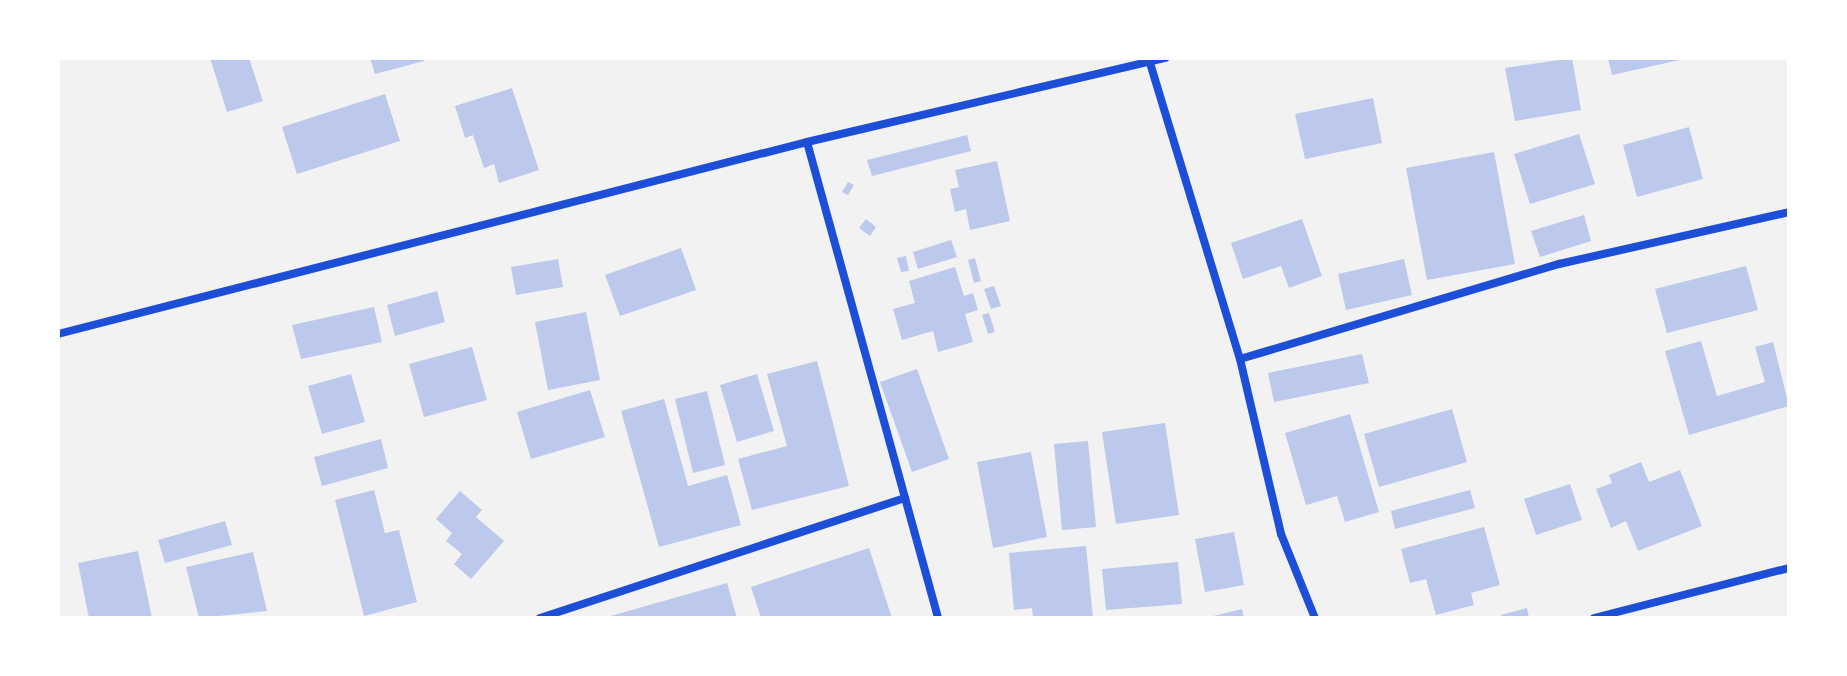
<!DOCTYPE html>
<html>
<head>
<meta charset="utf-8">
<style>
	body { margin:0 }
	#map { position:relative; width:1847px; height:676px; overflow:hidden; background:#f2f2f2; font-family:Karla,sans-serif }
	div>[style] { position:absolute }
	.building>* { inset:0; background:#bdc9ec }
	.minor>* { height:8px; margin:-4px; padding:0 4px; transform-origin:4px; border-radius:4px; background:#1d4ed8 }
	span { translate:-50% -50%; white-space:nowrap; text-align:center; line-height:1.15; -webkit-text-stroke:8px #fff; paint-order:stroke }
	.frame { position:absolute; inset:0; border:60px solid #fff; pointer-events:none }
</style>
</head>
<body>
<div id="map">
	<div class="building">
		<div style="clip-path:polygon(210px 58px,249px 58px,263px 101px,227px 112px)"></div>
		<div style="clip-path:polygon(370px 58px,423px 58px,424px 61px,375px 74px)"></div>
		<div style="clip-path:polygon(1572px 58px,1581px 110px,1515px 121px,1505px 68px)"></div>
		<div style="clip-path:polygon(1608px 58px,1684px 58px,1684px 59px,1612px 75px)"></div>
		<div style="clip-path:polygon(512px 88px,539px 170px,499px 183px,494px 164px,484px 168px,473px 135px,465px 138px,455px 106px)"></div>
		<div style="clip-path:polygon(385px 94px,400px 141px,297px 174px,282px 127px)"></div>
		<div style="clip-path:polygon(1373px 98px,1382px 143px,1305px 159px,1295px 114px)"></div>
		<div style="clip-path:polygon(1689px 127px,1703px 179px,1637px 197px,1623px 145px)"></div>
		<div style="clip-path:polygon(1579px 134px,1595px 184px,1530px 204px,1514px 154px)"></div>
		<div style="clip-path:polygon(967px 135px,971px 151px,872px 176px,867px 160px)"></div>
		<div style="clip-path:polygon(1494px 152px,1515px 264px,1427px 280px,1406px 168px)"></div>
		<div style="clip-path:polygon(997px 161px,1010px 221px,970px 230px,966px 209px,955px 212px,950px 189px,959px 187px,955px 170px)"></div>
		<div style="clip-path:polygon(848px 182px,854px 185px,848px 195px,842px 192px)"></div>
		<div style="clip-path:polygon(1584px 215px,1591px 241px,1540px 257px,1531px 231px)"></div>
		<div style="clip-path:polygon(866px 219px,876px 227px,870px 236px,859px 228px)"></div>
		<div style="clip-path:polygon(1302px 219px,1322px 276px,1289px 288px,1281px 266px,1243px 279px,1231px 243px)"></div>
		<div style="clip-path:polygon(951px 240px,957px 257px,918px 269px,913px 252px)"></div>
		<div style="clip-path:polygon(681px 248px,696px 290px,620px 316px,605px 275px)"></div>
		<div style="clip-path:polygon(906px 256px,909px 271px,901px 272px,897px 258px)"></div>
		<div style="clip-path:polygon(975px 258px,981px 281px,974px 283px,968px 260px)"></div>
		<div style="clip-path:polygon(558px 259px,563px 287px,516px 295px,511px 267px)"></div>
		<div style="clip-path:polygon(1404px 259px,1412px 295px,1346px 310px,1338px 274px)"></div>
		<div style="clip-path:polygon(1746px 266px,1758px 310px,1667px 333px,1655px 289px)"></div>
		<div style="clip-path:polygon(955px 267px,964px 296px,973px 293px,978px 310px,965px 314px,973px 342px,938px 352px,933px 331px,902px 340px,893px 309px,915px 303px,909px 281px)"></div>
		<div style="clip-path:polygon(994px 286px,1001px 306px,991px 309px,984px 289px)"></div>
		<div style="clip-path:polygon(437px 291px,445px 322px,395px 336px,387px 305px)"></div>
		<div style="clip-path:polygon(374px 307px,382px 342px,301px 359px,292px 325px)"></div>
		<div style="clip-path:polygon(586px 312px,600px 380px,548px 390px,535px 322px)"></div>
		<div style="clip-path:polygon(989px 313px,995px 332px,988px 334px,982px 315px)"></div>
		<div style="clip-path:polygon(1701px 341px,1717px 396px,1765px 382px,1755px 347px,1773px 342px,1789px 406px,1689px 435px,1665px 351px)"></div>
		<div style="clip-path:polygon(472px 347px,487px 400px,424px 417px,409px 364px)"></div>
		<div style="clip-path:polygon(1362px 354px,1369px 383px,1274px 402px,1268px 373px)"></div>
		<div style="clip-path:polygon(817px 361px,849px 486px,752px 510px,738px 459px,787px 446px,767px 374px)"></div>
		<div style="clip-path:polygon(917px 369px,949px 459px,912px 472px,880px 382px)"></div>
		<div style="clip-path:polygon(351px 374px,365px 422px,322px 434px,308px 386px)"></div>
		<div style="clip-path:polygon(757px 374px,774px 431px,737px 442px,720px 385px)"></div>
		<div style="clip-path:polygon(590px 390px,605px 437px,531px 459px,517px 412px)"></div>
		<div style="clip-path:polygon(707px 391px,725px 465px,693px 473px,675px 399px)"></div>
		<div style="clip-path:polygon(664px 399px,688px 486px,727px 475px,741px 525px,659px 547px,621px 411px)"></div>
		<div style="clip-path:polygon(1452px 409px,1467px 462px,1379px 487px,1364px 434px)"></div>
		<div style="clip-path:polygon(1350px 414px,1379px 512px,1345px 522px,1337px 496px,1306px 505px,1285px 433px)"></div>
		<div style="clip-path:polygon(1165px 423px,1179px 515px,1116px 524px,1102px 432px)"></div>
		<div style="clip-path:polygon(381px 439px,388px 468px,322px 486px,314px 457px)"></div>
		<div style="clip-path:polygon(1088px 441px,1096px 527px,1062px 530px,1054px 444px)"></div>
		<div style="clip-path:polygon(1031px 452px,1047px 537px,993px 548px,977px 462px)"></div>
		<div style="clip-path:polygon(1641px 462px,1649px 482px,1680px 470px,1702px 526px,1638px 551px,1626px 521px,1611px 528px,1596px 489px,1612px 483px,1609px 475px)"></div>
		<div style="clip-path:polygon(1570px 484px,1582px 520px,1536px 535px,1524px 499px)"></div>
		<div style="clip-path:polygon(374px 490px,385px 533px,399px 530px,417px 602px,364px 616px,335px 500px)"></div>
		<div style="clip-path:polygon(1470px 490px,1475px 508px,1395px 529px,1391px 511px)"></div>
		<div style="clip-path:polygon(460px 491px,482px 510px,476px 517px,504px 541px,471px 579px,454px 564px,462px 554px,446px 541px,452px 533px,436px 519px)"></div>
		<div style="clip-path:polygon(225px 521px,232px 545px,165px 563px,158px 540px)"></div>
		<div style="clip-path:polygon(1484px 527px,1500px 585px,1471px 593px,1474px 605px,1436px 615px,1426px 579px,1410px 583px,1401px 549px)"></div>
		<div style="clip-path:polygon(1234px 532px,1244px 585px,1205px 592px,1195px 539px)"></div>
		<div style="clip-path:polygon(1086px 546px,1093px 618px,1033px 618px,1032px 608px,1014px 610px,1009px 553px)"></div>
		<div style="clip-path:polygon(869px 548px,892px 618px,761px 618px,751px 587px)"></div>
		<div style="clip-path:polygon(138px 551px,152px 618px,89px 618px,78px 563px)"></div>
		<div style="clip-path:polygon(253px 552px,267px 611px,199px 618px,186px 567px)"></div>
		<div style="clip-path:polygon(1178px 562px,1182px 604px,1106px 610px,1102px 569px)"></div>
		<div style="clip-path:polygon(727px 583px,737px 618px,607px 618px,607px 617px)"></div>
		<div style="clip-path:polygon(1527px 608px,1529px 618px,1502px 618px,1501px 615px)"></div>
		<div style="clip-path:polygon(1242px 609px,1244px 618px,1210px 618px,1209px 617px)"></div>
	</div>
	<div class="minor">
		<div style="left:1150px;top:63px;width:309px;rotate:73.1deg"></div>
		<div style="left:1240px;top:359px;width:180px;rotate:76.8deg"></div>
		<div style="left:1281px;top:534px;width:91px;rotate:68deg"></div>
		<div style="left:807px;top:142px;width:494px;rotate:74.6deg"></div>
		<div style="left:58px;top:334px;width:773px;rotate:-14.38deg"></div>
		<div style="left:807px;top:142px;width:368px;rotate:-13.2deg"></div>
		<div style="left:1240px;top:359px;width:333px;rotate:-16.6deg"></div>
		<div style="left:1559px;top:264px;width:236px;rotate:-12.7deg"></div>
		<div style="left:540px;top:618px;width:384px;rotate:-18.2deg"></div>
		<div style="left:1594px;top:618px;width:201px;rotate:-14.4deg"></div>
	</div>
	<div class="frame"></div>
</div>
</body>
</html>
